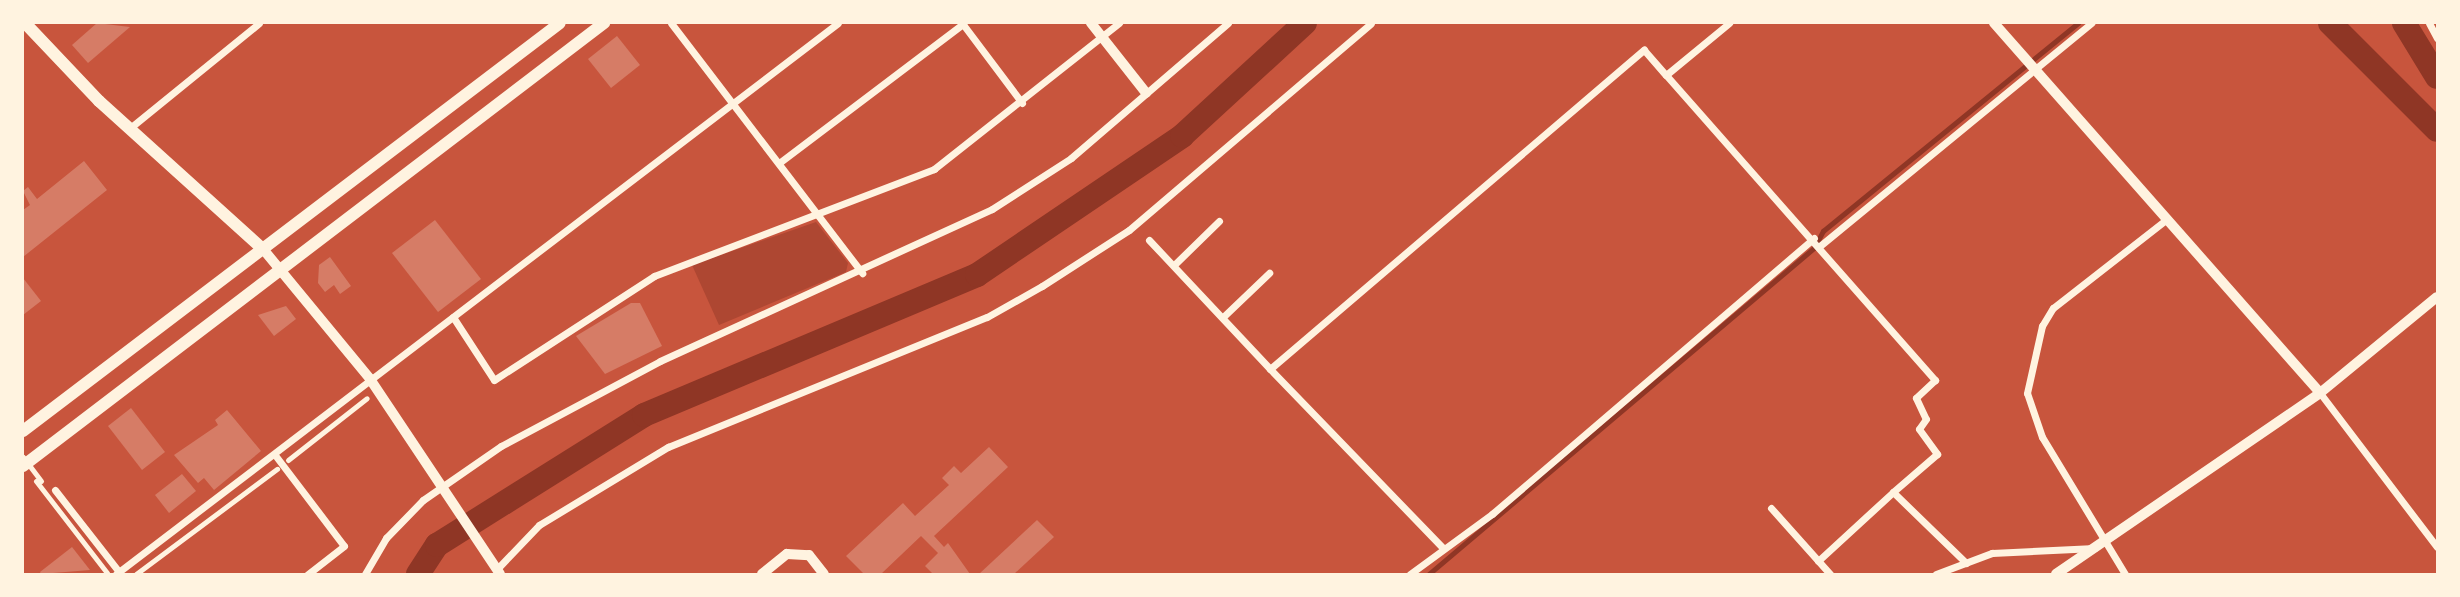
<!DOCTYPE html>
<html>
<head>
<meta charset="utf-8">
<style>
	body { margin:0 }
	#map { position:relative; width:2460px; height:597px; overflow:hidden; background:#c8553d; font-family:"Exo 2",sans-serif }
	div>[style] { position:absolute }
	.green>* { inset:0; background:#ae4732 }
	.stream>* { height:4.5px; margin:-2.25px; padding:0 2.25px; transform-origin:2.25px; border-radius:2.25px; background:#8f3625 }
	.river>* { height:24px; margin:-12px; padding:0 12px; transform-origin:12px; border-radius:12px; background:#8f3625 }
	.building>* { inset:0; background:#d67c66 }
	.pedestrian>* { height:5px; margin:-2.5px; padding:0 2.5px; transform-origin:2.5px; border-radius:2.5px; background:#fff3e0 }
	.minor>* { height:7px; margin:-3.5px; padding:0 3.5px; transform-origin:3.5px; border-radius:3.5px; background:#fff3e0 }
	.tertiary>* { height:10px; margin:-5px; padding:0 5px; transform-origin:5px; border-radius:5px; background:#fff3e0 }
	.secondary>* { height:10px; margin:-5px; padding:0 5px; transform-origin:5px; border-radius:5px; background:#fff3e0 }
	.primary>* { height:12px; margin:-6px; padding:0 6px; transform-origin:6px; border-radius:6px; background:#fff3e0 }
	.trunk>* { height:12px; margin:-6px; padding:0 6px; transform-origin:6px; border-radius:6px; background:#fff3e0 }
	span { translate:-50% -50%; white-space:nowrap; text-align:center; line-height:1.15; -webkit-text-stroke:5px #fff3e0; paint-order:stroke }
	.frame { position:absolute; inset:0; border:24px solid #fff3e0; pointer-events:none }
</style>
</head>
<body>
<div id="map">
	<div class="green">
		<div style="clip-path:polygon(816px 222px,848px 263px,846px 272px,719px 325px,692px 265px)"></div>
	</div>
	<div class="stream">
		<div style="left:1289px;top:23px;width:10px;rotate:53deg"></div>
		<div style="left:1429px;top:574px;width:504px;rotate:-40.26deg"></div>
		<div style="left:1814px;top:248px;width:19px;rotate:-62deg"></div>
		<div style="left:1823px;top:231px;width:329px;rotate:-39.2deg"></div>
	</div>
	<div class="river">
		<div style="left:2330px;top:23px;width:151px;rotate:45deg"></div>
		<div style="left:2404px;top:23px;width:63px;rotate:58.6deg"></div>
		<div style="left:418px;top:574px;width:35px;rotate:-57deg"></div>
		<div style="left:437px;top:545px;width:244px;rotate:-32.1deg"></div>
		<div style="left:644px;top:415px;width:361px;rotate:-22.8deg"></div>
		<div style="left:977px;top:275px;width:248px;rotate:-34.1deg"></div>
		<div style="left:1182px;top:136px;width:167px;rotate:-42.6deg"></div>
	</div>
	<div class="building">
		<div style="clip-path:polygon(97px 23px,130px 27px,88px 63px,72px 45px)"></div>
		<div style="clip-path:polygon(617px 36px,640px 65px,611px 88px,588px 59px)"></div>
		<div style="clip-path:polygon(84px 161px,107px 190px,23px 257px,23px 210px,30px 205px,23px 191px,28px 187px,37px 199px)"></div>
		<div style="clip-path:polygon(435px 220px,481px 279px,438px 312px,392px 253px)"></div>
		<div style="clip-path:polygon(330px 257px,351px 286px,340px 294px,334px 285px,325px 292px,318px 283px,319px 265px)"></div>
		<div style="clip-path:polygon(23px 278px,41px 301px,23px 315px)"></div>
		<div style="clip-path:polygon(631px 303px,640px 303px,662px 346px,605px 374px,576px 336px)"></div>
		<div style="clip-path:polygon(286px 306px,296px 319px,274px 336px,258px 315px)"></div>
		<div style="clip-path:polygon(131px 408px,165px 452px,142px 470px,108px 426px)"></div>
		<div style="clip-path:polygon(227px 410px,261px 451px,214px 490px,204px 478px,198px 483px,174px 455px,218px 425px,215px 420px)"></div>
		<div style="clip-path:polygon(989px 447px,1008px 467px,934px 536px,944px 547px,948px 543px,970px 574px,933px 574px,925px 566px,938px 553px,921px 536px,881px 574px,864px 574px,846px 556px,903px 503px,915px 516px,949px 485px,942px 478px,954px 466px,961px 473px)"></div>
		<div style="clip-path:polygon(182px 474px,196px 491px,169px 513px,155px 495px)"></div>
		<div style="clip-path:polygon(1037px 520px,1054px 537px,1014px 574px,979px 574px)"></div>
		<div style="clip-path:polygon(72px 547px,90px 570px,41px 574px,40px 572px)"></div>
	</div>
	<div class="pedestrian">
		<div style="left:23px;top:457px;width:30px;rotate:53deg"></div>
		<div style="left:288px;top:460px;width:100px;rotate:-38.1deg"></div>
		<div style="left:36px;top:481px;width:116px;rotate:52.3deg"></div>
		<div style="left:136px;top:574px;width:176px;rotate:-36.7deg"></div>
	</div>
	<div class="minor">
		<div style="left:671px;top:23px;width:315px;rotate:52.6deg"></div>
		<div style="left:962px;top:23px;width:100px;rotate:53.1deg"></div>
		<div style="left:2429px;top:23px;width:17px;rotate:62deg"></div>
		<div style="left:1666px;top:75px;width:407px;rotate:48.6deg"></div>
		<div style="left:1935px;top:380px;width:26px;rotate:137deg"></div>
		<div style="left:1916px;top:398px;width:23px;rotate:65deg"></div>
		<div style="left:1926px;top:419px;width:12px;rotate:125deg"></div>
		<div style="left:1919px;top:429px;width:31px;rotate:54deg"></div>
		<div style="left:1937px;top:454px;width:58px;rotate:139.2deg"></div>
		<div style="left:130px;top:128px;width:166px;rotate:-39.1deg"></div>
		<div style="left:779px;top:163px;width:231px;rotate:-37.1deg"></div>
		<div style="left:1149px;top:240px;width:177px;rotate:46.8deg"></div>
		<div style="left:1821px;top:245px;width:350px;rotate:-39.4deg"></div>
		<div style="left:1174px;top:265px;width:63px;rotate:-44.4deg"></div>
		<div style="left:453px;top:317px;width:75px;rotate:56.9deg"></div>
		<div style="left:494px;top:380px;width:191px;rotate:-33deg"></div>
		<div style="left:654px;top:276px;width:300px;rotate:-20.9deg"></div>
		<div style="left:934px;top:169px;width:236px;rotate:-38.3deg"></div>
		<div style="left:1223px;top:317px;width:64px;rotate:-43.7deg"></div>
		<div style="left:2320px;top:393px;width:193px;rotate:52.8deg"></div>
		<div style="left:275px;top:455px;width:114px;rotate:52.8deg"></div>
		<div style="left:344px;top:546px;width:46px;rotate:142.1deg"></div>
		<div style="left:55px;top:490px;width:104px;rotate:52deg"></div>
		<div style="left:1771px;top:508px;width:89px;rotate:48.2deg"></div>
		<div style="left:1442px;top:547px;width:248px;rotate:-134deg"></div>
		<div style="left:1270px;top:369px;width:492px;rotate:-40.5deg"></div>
		<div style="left:1644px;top:50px;width:33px;rotate:49deg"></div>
		<div style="left:1666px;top:75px;width:82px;rotate:-39.5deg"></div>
		<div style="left:1818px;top:561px;width:102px;rotate:-42.6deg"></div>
		<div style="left:1893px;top:492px;width:102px;rotate:44.2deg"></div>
		<div style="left:497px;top:569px;width:61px;rotate:-46.3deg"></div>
		<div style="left:539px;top:525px;width:151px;rotate:-31.2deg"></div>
		<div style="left:668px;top:447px;width:344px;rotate:-22.2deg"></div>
		<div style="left:987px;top:317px;width:63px;rotate:-29.4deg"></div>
		<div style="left:1042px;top:286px;width:103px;rotate:-32.8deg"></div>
		<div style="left:1129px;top:230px;width:318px;rotate:-40.5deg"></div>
		<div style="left:116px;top:574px;width:908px;rotate:-37.35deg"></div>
		<div style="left:365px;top:574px;width:42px;rotate:-59.7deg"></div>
		<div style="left:386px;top:538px;width:53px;rotate:-45.8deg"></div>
		<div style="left:423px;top:500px;width:95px;rotate:-34.7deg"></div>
		<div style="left:501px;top:446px;width:180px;rotate:-28.1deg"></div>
		<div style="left:660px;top:361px;width:365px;rotate:-24.6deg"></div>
		<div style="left:992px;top:209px;width:94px;rotate:-32.8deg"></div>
		<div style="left:1071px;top:158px;width:207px;rotate:-40.7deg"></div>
		<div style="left:1410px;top:574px;width:102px;rotate:-36.2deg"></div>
		<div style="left:1492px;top:514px;width:424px;rotate:-40.6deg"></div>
		<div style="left:1936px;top:574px;width:60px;rotate:-20.6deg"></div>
		<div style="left:1992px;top:553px;width:103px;rotate:-2.8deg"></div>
		<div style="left:2125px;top:574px;width:160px;rotate:-121.2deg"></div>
		<div style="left:2042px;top:437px;width:46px;rotate:-108.8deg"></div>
		<div style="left:2027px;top:393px;width:69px;rotate:-77.4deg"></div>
		<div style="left:2042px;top:326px;width:21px;rotate:-59deg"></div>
		<div style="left:2053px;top:308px;width:145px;rotate:-38deg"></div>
	</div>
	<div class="tertiary">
		<div style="left:1091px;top:23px;width:89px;rotate:51.8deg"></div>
		<div style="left:1994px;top:23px;width:493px;rotate:48.6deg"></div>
		<div style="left:762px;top:574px;width:32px;rotate:-39deg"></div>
		<div style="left:787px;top:554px;width:22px;rotate:3deg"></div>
		<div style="left:809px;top:555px;width:24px;rotate:52deg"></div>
		<div style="left:2056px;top:574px;width:320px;rotate:-34.4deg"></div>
		<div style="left:2320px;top:393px;width:151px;rotate:-39.4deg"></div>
	</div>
	<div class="secondary">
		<div style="left:263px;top:249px;width:168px;rotate:50.5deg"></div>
		<div style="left:370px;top:379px;width:234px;rotate:56.3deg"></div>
	</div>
	<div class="primary">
		<div style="left:25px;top:23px;width:108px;rotate:46.5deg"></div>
		<div style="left:99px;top:101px;width:221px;rotate:42.1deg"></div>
	</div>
	<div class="trunk">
		<div style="left:23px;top:431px;width:674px;rotate:-37.23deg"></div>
		<div style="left:23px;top:466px;width:731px;rotate:-37.32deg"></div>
	</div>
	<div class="frame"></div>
</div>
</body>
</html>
